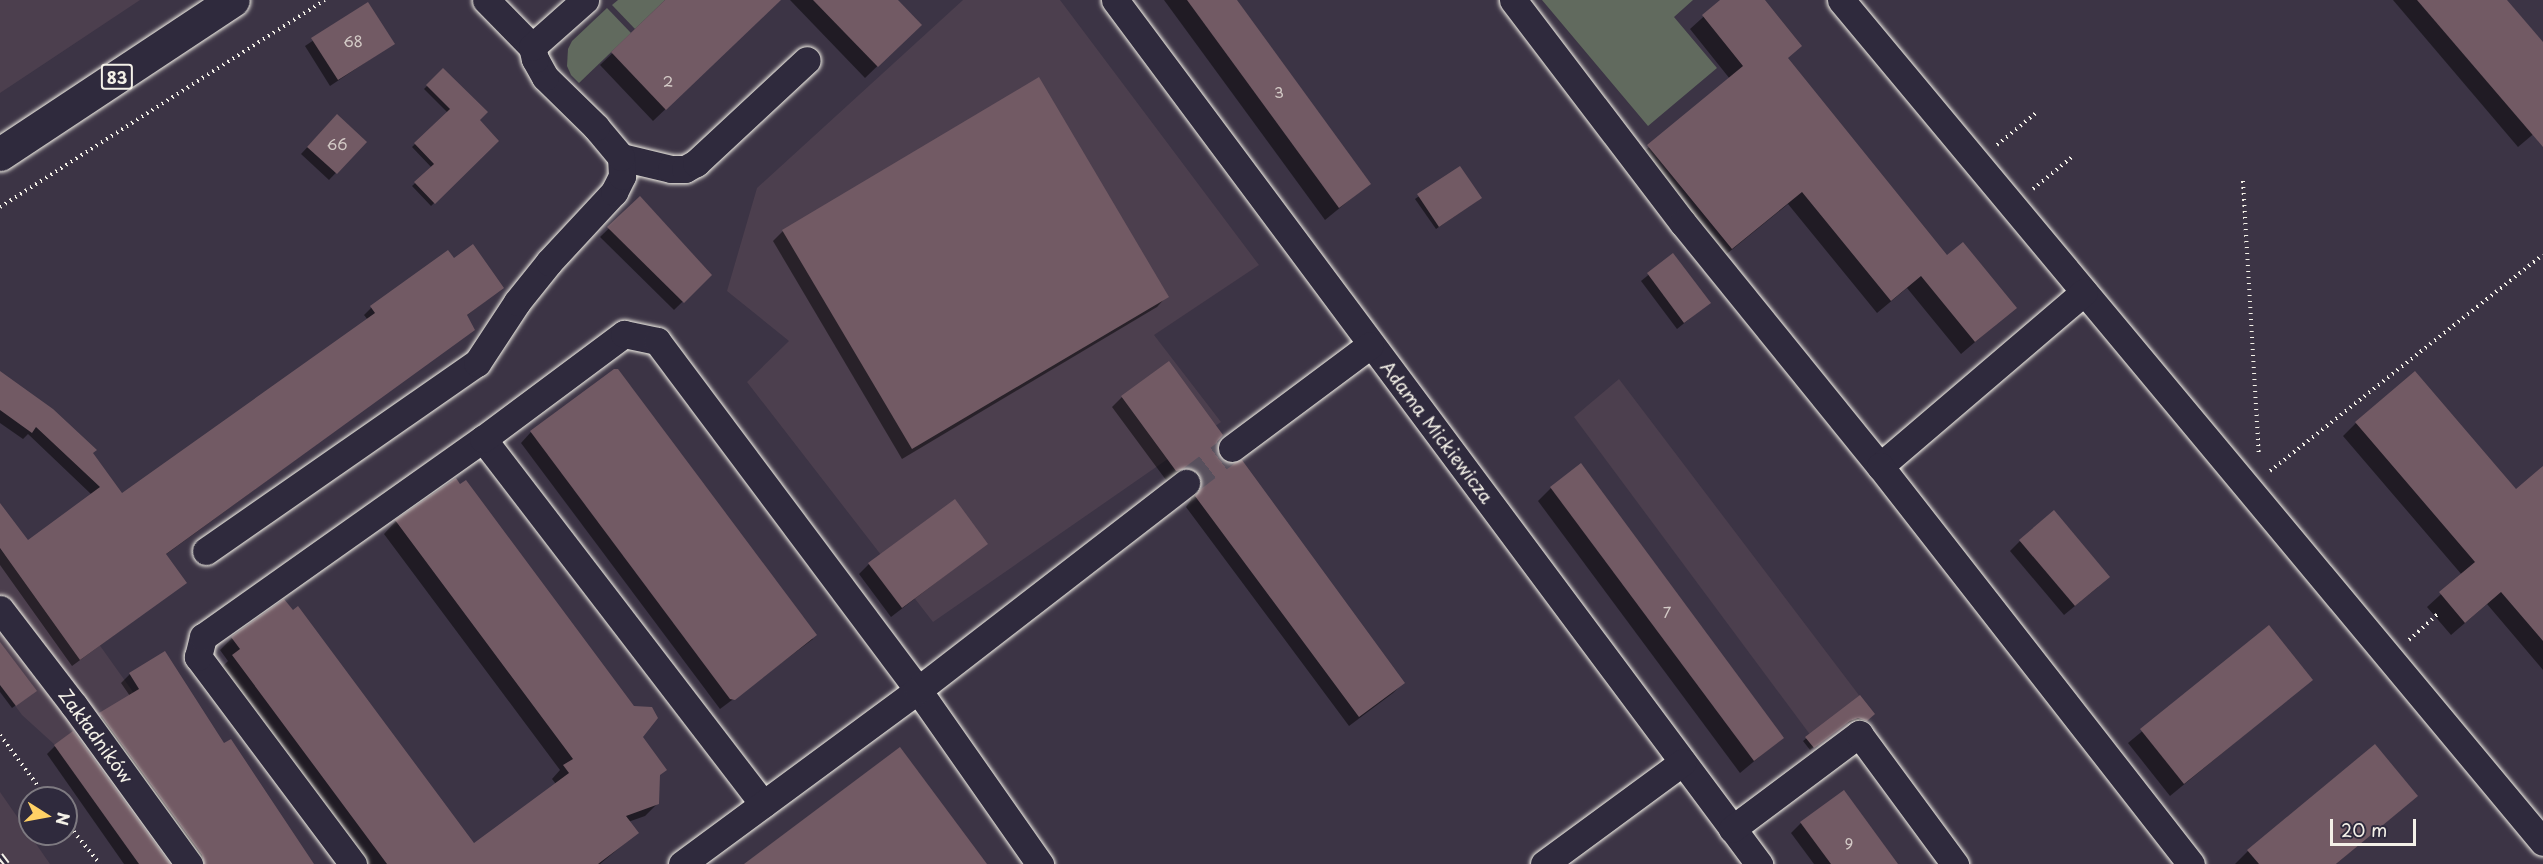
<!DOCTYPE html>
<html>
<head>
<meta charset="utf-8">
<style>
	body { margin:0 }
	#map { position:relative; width:2543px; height:864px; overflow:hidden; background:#3c3445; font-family:"Playpen Sans",sans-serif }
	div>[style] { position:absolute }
	.built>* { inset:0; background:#4c3f4e }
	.green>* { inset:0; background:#616a5e }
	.shadow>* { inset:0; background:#0007 }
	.building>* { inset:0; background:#725a64 }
	.minor-tunnel>* { height:27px; margin-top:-13.5px; transform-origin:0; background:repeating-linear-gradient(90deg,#58505d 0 27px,transparent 0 41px) }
	.path>* { height:4px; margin-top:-2px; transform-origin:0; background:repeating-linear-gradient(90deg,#f4f1e8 0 1.5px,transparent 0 6px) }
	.roads { filter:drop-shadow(0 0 2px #f4f1e8) drop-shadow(0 0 2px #f4f1e8) }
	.minor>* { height:27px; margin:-13.5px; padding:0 13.5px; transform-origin:13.5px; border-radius:13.5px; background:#2f2a3d }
	.major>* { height:33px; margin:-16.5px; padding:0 16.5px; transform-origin:16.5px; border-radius:16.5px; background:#2f2a3d }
	.rail>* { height:7px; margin-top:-3.5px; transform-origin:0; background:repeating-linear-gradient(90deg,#2f2a3d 0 14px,#f4f1e8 0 28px); box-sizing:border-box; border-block:2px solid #f4f1e8 }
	span { translate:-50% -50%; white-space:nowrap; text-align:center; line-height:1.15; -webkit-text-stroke:4.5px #2f2a3d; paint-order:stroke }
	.number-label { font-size:15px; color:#d4cbc7 }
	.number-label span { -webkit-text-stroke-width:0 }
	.shield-label span { padding:2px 4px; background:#2f2a3d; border:2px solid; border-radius:4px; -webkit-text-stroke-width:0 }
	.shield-label { font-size:16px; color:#f4f1e8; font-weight:700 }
	.street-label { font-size:18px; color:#f4f1e8 }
	.north { position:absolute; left:18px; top:786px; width:60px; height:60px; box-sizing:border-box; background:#2f2a3d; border:2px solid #7e7a81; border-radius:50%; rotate:101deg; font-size:16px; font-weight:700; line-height:24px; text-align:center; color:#f4f1e8 }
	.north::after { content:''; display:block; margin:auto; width:21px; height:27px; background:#ffd166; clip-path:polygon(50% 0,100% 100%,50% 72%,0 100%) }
	.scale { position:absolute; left:2330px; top:819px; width:86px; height:27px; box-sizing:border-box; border:3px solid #f4f1e8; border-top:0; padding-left:8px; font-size:18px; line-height:21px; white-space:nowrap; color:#f4f1e8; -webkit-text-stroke:4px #2f2a3d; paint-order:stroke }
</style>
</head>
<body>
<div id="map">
	<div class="built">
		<div style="clip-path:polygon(0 0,140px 0,0 93px)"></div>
		<div style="clip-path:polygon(963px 0,1060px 0,1259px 265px,1154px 335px,1221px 422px,933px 622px,747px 382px,789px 341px,727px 291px,757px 188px)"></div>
		<div style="clip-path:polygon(1619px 379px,1871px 711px,1820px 748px,1574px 417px)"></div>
		<div style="clip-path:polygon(29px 546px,133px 692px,248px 864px,139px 864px,55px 745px,22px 715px,0 685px,0 549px,9px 560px)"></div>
		<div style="clip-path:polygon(0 792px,50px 864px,0 864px)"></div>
	</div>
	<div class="green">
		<div style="clip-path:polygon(618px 0,665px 0,635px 29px,612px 5px)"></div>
		<div style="clip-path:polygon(1542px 0,1693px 0,1674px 17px,1717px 68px,1648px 126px)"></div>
		<div style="clip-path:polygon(607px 8px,631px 33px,579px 83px,571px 75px,567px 66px,568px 49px,572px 41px)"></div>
	</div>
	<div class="shadow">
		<div style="clip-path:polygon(668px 0,780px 0,653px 121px,600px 65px)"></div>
		<div style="clip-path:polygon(790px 0,896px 0,920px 25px,865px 78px)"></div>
		<div style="clip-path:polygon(1164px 0,1235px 0,1369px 184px,1325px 220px)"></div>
		<div style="clip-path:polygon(1722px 0,1763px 0,1787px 59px,1947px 257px,2015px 308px,1961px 354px,1907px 288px,1877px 313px,1788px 204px,1718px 261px,1635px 159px,1730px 79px,1690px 29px)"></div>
		<div style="clip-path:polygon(2393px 0,2505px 0,2543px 44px,2543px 126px,2518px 147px)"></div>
		<div style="clip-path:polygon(368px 4px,393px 44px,330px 86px,305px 46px)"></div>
		<div style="clip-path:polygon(443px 70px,478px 120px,497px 141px,431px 206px,412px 186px,432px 168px,412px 147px,448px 113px,424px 89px)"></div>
		<div style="clip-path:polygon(330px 123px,365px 142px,329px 180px,301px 154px)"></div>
		<div style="clip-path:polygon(1460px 168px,1477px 201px,1436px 229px,1415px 199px)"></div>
		<div style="clip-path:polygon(640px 198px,710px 275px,674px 310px,600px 237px)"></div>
		<div style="clip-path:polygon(783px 231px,1167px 296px,1157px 307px,902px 459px,773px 241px)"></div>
		<div style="clip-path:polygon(1673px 255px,1709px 303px,1677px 329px,1641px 281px)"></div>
		<div style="clip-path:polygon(453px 260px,502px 288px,466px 316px,474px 329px,165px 555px,185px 583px,72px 666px,0 565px,0 505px,28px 542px,92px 495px,28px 434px,23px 439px,0 423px,0 373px,91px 453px,122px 496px,368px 320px,364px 315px,371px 308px)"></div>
		<div style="clip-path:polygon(1122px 397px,1216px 442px,1218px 458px,1226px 464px,1403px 683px,1393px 693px,1349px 726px,1186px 507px,1191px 500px,1189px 484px,1181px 478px,1166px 480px,1112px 407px)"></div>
		<div style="clip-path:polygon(2356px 423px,2515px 491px,2543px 468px,2543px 670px,2487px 604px,2451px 635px,2427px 607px,2462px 575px,2343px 436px)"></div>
		<div style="clip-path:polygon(531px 432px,812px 638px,813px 639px,720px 709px,521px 443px)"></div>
		<div style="clip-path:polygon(1551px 488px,1782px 738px,1740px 773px,1538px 501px)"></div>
		<div style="clip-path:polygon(396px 521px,641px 737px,659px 776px,658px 803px,645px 816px,628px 822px,637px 833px,600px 864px,366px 864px,221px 668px,228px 661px,220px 650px,232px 638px,474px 845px,556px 784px,552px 779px,560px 770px,384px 534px)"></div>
		<div style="clip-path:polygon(2020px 541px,2098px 587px,2064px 615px,2010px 551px)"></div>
		<div style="clip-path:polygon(986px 544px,891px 617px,859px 574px,869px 564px)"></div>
		<div style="clip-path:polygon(2268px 627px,2311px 680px,2170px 796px,2128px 743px)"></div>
		<div style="clip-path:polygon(0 644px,32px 694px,12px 708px,0 692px)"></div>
		<div style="clip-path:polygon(130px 674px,224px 745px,312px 864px,194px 864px,92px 723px,130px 696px,121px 683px)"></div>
		<div style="clip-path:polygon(1859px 697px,1870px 717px,1862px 723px,1854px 721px,1845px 724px,1810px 750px,1803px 741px)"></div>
		<div style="clip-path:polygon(55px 746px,168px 864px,124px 864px,47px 754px)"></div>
		<div style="clip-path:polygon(2416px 796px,2336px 864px,2235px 864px,2248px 851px)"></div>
		<div style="clip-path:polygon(1801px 823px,1896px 864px,1814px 864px,1791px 833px)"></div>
	</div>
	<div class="building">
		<div style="clip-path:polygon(665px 0,781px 0,666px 110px,611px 52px)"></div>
		<div style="clip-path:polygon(813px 0,898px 0,922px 25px,878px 67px)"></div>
		<div style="clip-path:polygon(1187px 0,1237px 0,1371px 184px,1339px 208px)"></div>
		<div style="clip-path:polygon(1720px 0,1765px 0,1802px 46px,1788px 58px,1947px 255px,1963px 242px,2017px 308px,1975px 342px,1921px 276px,1891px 301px,1802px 192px,1732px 249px,1647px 145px,1743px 66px,1702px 15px)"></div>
		<div style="clip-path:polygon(2417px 0,2507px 0,2543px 42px,2543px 147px)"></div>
		<div style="clip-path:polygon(368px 2px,395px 44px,338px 80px,311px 38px)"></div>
		<div style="clip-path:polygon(443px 68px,488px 112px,480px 120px,499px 141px,435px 204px,414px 182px,434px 164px,414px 143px,450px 109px,426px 85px)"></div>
		<div style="clip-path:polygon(1039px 77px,1169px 297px,912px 449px,782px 230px)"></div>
		<div style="clip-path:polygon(337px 114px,367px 142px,337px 174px,307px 147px)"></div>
		<div style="clip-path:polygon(1460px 166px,1482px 198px,1439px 227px,1417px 194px)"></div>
		<div style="clip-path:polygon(640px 196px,712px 275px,684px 303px,607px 227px)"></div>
		<div style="clip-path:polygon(473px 244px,504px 288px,467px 315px,475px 330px,166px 554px,187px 583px,80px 660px,0 548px,0 503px,28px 540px,100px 487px,36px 427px,32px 433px,0 410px,0 371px,53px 409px,97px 450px,93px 453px,122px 493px,375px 313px,370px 306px,448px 250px,454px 258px)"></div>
		<div style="clip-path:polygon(1673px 253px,1711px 303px,1684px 323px,1647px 273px)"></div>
		<div style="clip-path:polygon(1169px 361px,1223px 435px,1217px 442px,1219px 457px,1226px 463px,1242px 460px,1405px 683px,1359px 717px,1195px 496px,1201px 488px,1199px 474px,1191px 468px,1176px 471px,1121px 396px)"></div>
		<div style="clip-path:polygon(614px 369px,618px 369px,817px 635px,735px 700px,730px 699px,530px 431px)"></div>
		<div style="clip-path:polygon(2415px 371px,2516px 489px,2543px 466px,2543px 641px,2501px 592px,2465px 623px,2439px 592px,2475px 562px,2355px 422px)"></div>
		<div style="clip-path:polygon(1581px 463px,1784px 738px,1754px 761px,1550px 487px)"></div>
		<div style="clip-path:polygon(456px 478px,460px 484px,466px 480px,634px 706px,652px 707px,658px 718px,643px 737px,667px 770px,660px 775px,659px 804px,626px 816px,639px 833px,598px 864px,387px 864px,232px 655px,240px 649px,231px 637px,284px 599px,293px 610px,298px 606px,474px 843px,569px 773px,563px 765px,573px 759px,395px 520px)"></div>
		<div style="clip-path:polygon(955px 499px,988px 544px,902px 608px,868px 563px)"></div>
		<div style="clip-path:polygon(2054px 510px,2110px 577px,2075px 606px,2019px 540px)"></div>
		<div style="clip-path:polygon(2269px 625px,2313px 680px,2184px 784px,2140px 729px)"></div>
		<div style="clip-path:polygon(0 642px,37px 691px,16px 706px,0 685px)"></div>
		<div style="clip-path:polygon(165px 651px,224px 743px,231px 739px,314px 864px,204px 864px,202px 855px,99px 713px,139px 689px,129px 673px)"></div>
		<div style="clip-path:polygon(1860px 695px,1875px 714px,1867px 721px,1858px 718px,1850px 721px,1814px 748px,1805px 737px)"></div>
		<div style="clip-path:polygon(73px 731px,170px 864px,139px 864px,54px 745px)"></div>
		<div style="clip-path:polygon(2375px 744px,2418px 796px,2336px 864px,2259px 864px,2247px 850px)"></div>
		<div style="clip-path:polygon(900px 747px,987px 864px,744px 864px)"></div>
		<div style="clip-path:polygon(1844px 790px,1898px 864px,1831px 864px,1800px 822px)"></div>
	</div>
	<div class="minor-tunnel">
		<div style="left:1186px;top:483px;width:58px;rotate:-37.3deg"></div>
	</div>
	<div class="path">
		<div style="left:1997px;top:145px;width:52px;rotate:-39.5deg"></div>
		<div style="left:2243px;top:181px;width:275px;rotate:86.7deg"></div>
		<div style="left:2033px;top:189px;width:52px;rotate:-39.5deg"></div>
		<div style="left:0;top:207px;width:385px;rotate:-32.5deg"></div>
		<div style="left:2270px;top:471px;width:348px;rotate:-38.4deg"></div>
		<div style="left:2409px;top:640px;width:38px;rotate:-42deg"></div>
		<div style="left:0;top:735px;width:79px;rotate:53.3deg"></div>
		<div style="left:66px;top:822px;width:54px;rotate:51deg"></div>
	</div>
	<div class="roads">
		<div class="minor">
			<div style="left:486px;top:0;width:66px;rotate:45.6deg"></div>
			<div style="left:1115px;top:0;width:1078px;rotate:53.3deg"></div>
			<div style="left:1513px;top:0;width:280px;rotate:52.7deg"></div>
			<div style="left:1683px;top:223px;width:313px;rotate:51deg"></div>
			<div style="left:1841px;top:0;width:1096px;rotate:50.18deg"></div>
			<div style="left:621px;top:157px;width:51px;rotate:13.5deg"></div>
			<div style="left:671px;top:169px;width:14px"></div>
			<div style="left:685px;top:169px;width:13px;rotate:-29deg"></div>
			<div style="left:696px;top:163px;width:151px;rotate:-42.9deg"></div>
			<div style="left:2084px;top:292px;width:268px;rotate:139.5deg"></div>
			<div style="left:1880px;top:466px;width:505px;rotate:52deg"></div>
			<div style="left:483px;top:439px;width:460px;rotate:52.5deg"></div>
			<div style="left:1232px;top:448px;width:172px;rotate:-36.7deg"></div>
			<div style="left:206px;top:551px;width:330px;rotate:-34.8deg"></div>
			<div style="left:477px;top:363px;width:73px;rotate:-56.7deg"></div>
			<div style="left:517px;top:302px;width:51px;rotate:-51.3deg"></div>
			<div style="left:549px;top:262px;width:96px;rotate:-47.1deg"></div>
			<div style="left:614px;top:192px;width:18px;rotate:-63deg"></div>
			<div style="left:622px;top:176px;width:19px;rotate:-93deg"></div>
			<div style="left:621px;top:157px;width:39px;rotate:-130deg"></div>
			<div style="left:596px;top:127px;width:71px;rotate:-135.6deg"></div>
			<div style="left:545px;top:77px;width:21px;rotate:-119deg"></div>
			<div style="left:535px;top:59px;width:12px;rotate:-104deg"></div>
			<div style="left:532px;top:47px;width:71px;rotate:-41.6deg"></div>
			<div style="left:0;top:609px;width:120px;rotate:52.5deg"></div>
			<div style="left:73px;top:704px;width:198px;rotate:54.1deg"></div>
			<div style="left:1732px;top:829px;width:159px;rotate:-36.8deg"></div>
			<div style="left:1859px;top:734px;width:162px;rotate:53.6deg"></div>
			<div style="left:353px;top:864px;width:259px;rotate:-126.8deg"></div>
			<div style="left:198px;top:657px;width:21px;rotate:-76deg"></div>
			<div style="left:203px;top:637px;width:343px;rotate:-35.3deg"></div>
			<div style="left:483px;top:439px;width:176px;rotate:-36.7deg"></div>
			<div style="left:624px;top:334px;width:34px;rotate:12deg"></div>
			<div style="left:657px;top:341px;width:436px;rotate:53.2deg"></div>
			<div style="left:918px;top:690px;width:213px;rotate:55deg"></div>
			<div style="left:682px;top:864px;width:293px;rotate:-36.4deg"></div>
			<div style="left:918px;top:690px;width:339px;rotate:-37.7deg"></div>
			<div style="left:1544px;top:864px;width:172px;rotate:-36.3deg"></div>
		</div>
		<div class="major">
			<div style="left:0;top:154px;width:279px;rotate:-33.5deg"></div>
		</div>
	</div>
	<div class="rail">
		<div style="left:0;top:855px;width:11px;rotate:52deg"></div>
	</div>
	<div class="number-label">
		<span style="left:353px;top:41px">68</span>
		<span style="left:668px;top:81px">2</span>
		<span style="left:1279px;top:92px">3</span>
		<span style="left:337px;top:144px">66</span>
		<span style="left:1667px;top:612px">7</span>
		<span style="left:1849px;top:843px">9</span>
	</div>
	<div class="shield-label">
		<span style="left:117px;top:77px">83</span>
	</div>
	<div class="street-label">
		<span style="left:1437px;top:432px;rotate:53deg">Adama Mickiewicza</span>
		<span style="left:96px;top:736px;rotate:54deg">Zakładników</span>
	</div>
	<div class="north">N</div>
	<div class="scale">20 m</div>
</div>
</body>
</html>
